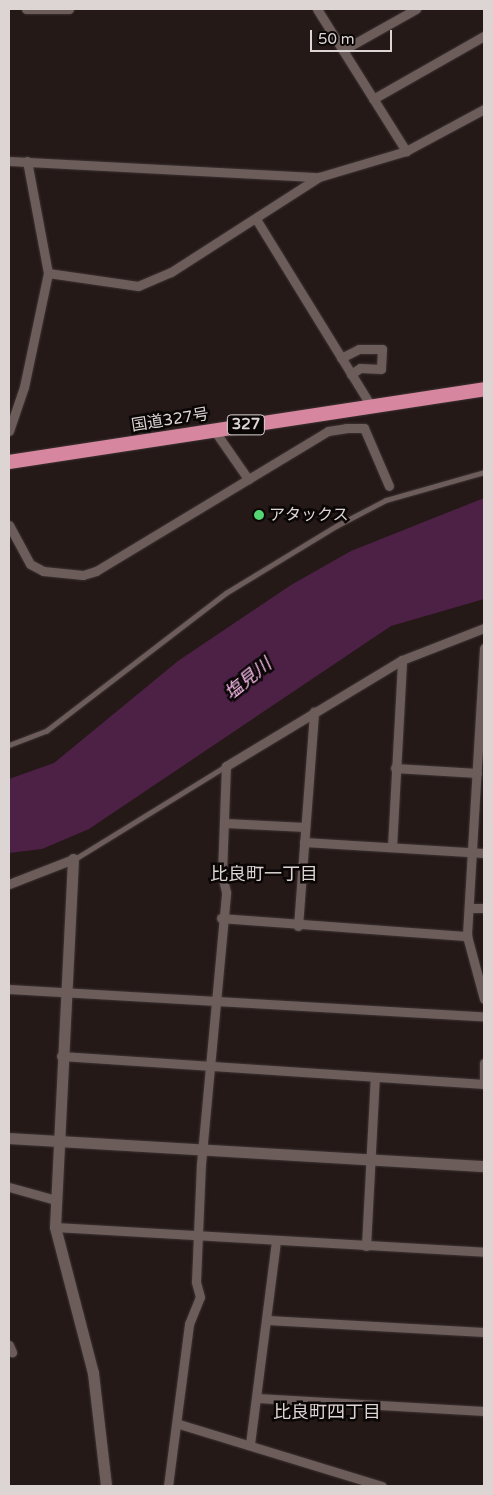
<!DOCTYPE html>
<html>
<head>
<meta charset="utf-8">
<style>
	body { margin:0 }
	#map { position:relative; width:493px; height:1495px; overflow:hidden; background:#251918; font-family:"Varela Round","Noto Sans JP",sans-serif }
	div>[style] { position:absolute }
	.water>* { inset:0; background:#4d2046 }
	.roads { filter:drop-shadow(0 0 1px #3c3332) drop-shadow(0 0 1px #3c3332) }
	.service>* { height:4.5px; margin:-2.25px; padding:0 2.25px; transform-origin:2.25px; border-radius:2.25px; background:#6c5d5b }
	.minor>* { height:9px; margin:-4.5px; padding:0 4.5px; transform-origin:4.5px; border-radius:4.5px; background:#6c5d5b }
	.tertiary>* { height:11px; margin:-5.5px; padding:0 5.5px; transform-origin:5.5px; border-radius:5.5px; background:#6c5d5b }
	.trunk>* { height:14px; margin:-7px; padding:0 7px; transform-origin:7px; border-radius:7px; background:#d786a0 }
	.dots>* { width:14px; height:14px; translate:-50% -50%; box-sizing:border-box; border:2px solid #0a0605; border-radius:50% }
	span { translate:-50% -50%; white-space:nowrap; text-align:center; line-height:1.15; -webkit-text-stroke:5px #0a0605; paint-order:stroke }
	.shield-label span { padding:1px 4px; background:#0a0605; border:1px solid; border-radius:4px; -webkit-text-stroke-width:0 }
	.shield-label { font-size:15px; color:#ddd5d4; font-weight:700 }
	.street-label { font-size:16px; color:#ddd5d4 }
	.poi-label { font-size:16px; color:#ddd5d4 }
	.left { translate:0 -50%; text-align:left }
	.water-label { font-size:18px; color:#f7baea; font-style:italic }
	.neighbourhood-label { font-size:18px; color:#ddd5d4 }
	.frame { position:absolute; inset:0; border:10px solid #ddd5d4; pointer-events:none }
	.scale { position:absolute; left:310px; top:30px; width:82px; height:22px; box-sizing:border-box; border:2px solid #ddd5d4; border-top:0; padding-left:6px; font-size:15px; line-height:18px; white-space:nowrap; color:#ddd5d4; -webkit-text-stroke:4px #0a0605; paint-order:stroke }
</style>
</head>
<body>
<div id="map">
	<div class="water">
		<div style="clip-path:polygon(484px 498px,484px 599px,391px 626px,89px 829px,42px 849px,9px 853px,9px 779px,54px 763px,178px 661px,291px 585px,351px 551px)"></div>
	</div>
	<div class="roads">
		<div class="service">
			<div style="left:9px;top:745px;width:40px;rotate:-21deg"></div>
			<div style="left:46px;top:731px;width:227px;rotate:-37.5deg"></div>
			<div style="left:226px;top:593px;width:129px;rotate:-31.3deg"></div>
			<div style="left:336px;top:526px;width:56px;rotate:-27.5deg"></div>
			<div style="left:386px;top:500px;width:102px;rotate:-15.9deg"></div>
			<div style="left:75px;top:859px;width:177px;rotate:-31.6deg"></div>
		</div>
		<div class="minor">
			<div style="left:26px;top:9px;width:43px"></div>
			<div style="left:317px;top:9px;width:168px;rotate:57.9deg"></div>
			<div style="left:343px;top:50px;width:84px;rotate:-29.3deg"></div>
			<div style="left:373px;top:99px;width:128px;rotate:-29.6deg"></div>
			<div style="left:9px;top:161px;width:310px;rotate:3deg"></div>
			<div style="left:319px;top:177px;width:91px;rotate:-16.6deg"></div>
			<div style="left:406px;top:151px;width:89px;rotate:-28.3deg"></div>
			<div style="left:256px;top:219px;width:220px;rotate:58.4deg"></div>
			<div style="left:48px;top:273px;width:91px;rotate:8.2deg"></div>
			<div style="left:138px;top:286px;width:36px;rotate:-23deg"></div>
			<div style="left:171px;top:272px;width:176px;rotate:-32.7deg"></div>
			<div style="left:341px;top:358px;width:20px;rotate:-27deg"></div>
			<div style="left:359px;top:349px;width:23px"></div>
			<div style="left:382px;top:349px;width:20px;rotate:93deg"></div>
			<div style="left:381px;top:369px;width:21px;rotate:-177deg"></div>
			<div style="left:360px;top:368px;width:11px;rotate:146deg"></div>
			<div style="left:214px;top:430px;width:60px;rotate:55.2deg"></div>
			<div style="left:9px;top:431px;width:46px;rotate:-71.2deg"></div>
			<div style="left:24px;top:387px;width:116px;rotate:-78.1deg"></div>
			<div style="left:48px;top:273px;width:114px;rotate:-100.6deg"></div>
			<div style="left:9px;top:525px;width:44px;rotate:61.7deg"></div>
			<div style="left:30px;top:564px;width:15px;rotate:28deg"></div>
			<div style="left:43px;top:571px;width:40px;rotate:5.7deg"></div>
			<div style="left:83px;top:575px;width:14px;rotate:-17deg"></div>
			<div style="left:96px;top:571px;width:271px;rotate:-31.1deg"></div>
			<div style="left:328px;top:431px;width:18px;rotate:-9deg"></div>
			<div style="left:346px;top:428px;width:18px"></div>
			<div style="left:364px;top:428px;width:63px;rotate:66.7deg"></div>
			<div style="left:484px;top:648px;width:289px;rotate:93.4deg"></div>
			<div style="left:467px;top:936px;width:65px;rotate:74.9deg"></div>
			<div style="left:395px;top:768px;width:82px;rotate:3.5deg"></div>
			<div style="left:225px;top:823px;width:80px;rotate:2.9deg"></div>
			<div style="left:304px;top:842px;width:180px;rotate:3.5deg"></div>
			<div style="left:392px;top:847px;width:187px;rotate:-86.9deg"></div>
			<div style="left:9px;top:884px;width:69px;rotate:-21.3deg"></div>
			<div style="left:469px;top:908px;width:15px"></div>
			<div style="left:221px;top:918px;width:247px;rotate:4.2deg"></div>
			<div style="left:298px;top:926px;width:215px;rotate:-85.7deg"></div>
			<div style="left:9px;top:989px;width:476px;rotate:3.3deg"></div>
			<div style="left:61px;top:1056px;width:424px;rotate:3.8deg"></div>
			<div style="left:484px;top:1084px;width:21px;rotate:-90deg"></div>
			<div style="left:9px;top:1187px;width:49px;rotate:15.5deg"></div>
			<div style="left:55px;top:1227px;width:430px;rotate:3.3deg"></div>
			<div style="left:366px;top:1246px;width:169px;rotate:-87deg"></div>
			<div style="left:267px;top:1320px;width:217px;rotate:3.2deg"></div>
			<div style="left:9px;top:1345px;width:8px;rotate:67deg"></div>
			<div style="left:257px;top:1398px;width:227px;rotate:3.3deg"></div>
			<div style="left:179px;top:1424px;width:212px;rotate:17deg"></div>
			<div style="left:250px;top:1444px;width:205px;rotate:-82.7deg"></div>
			<div style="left:168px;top:1486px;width:163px;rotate:-82.6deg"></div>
			<div style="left:189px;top:1324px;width:29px;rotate:-68deg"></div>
			<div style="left:200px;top:1297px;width:16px;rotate:-105deg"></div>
			<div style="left:196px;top:1282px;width:118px;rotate:-87.6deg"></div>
			<div style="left:201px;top:1164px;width:273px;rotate:-84.7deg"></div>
			<div style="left:226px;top:892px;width:18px;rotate:-103deg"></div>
			<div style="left:222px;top:874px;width:108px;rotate:-87.9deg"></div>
			<div style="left:226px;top:766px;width:205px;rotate:-31.1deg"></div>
			<div style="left:402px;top:660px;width:88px;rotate:-21.3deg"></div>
		</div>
		<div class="tertiary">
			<div style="left:73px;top:859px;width:368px;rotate:92.8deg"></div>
			<div style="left:55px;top:1227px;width:151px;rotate:75.4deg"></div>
			<div style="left:93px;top:1373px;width:114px;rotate:83.4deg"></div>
			<div style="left:9px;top:1138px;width:476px;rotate:3.4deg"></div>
		</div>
		<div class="trunk">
			<div style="left:9px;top:462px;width:481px;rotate:-8.7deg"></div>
		</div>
	</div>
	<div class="dots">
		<div style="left:259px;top:515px;background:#53d673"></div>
	</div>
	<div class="shield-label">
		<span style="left:246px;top:425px">327</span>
	</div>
	<div class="street-label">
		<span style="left:170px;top:420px;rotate:-9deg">国道327号</span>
	</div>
	<div class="poi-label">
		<span class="left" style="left:269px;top:515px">アタックス</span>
	</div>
	<div class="water-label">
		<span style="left:248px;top:679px;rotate:-39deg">塩見川</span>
	</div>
	<div class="neighbourhood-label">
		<span style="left:264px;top:874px">比良町一丁目</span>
		<span style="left:327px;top:1412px">比良町四丁目</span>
	</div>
	<div class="frame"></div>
	<div class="scale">50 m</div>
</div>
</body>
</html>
